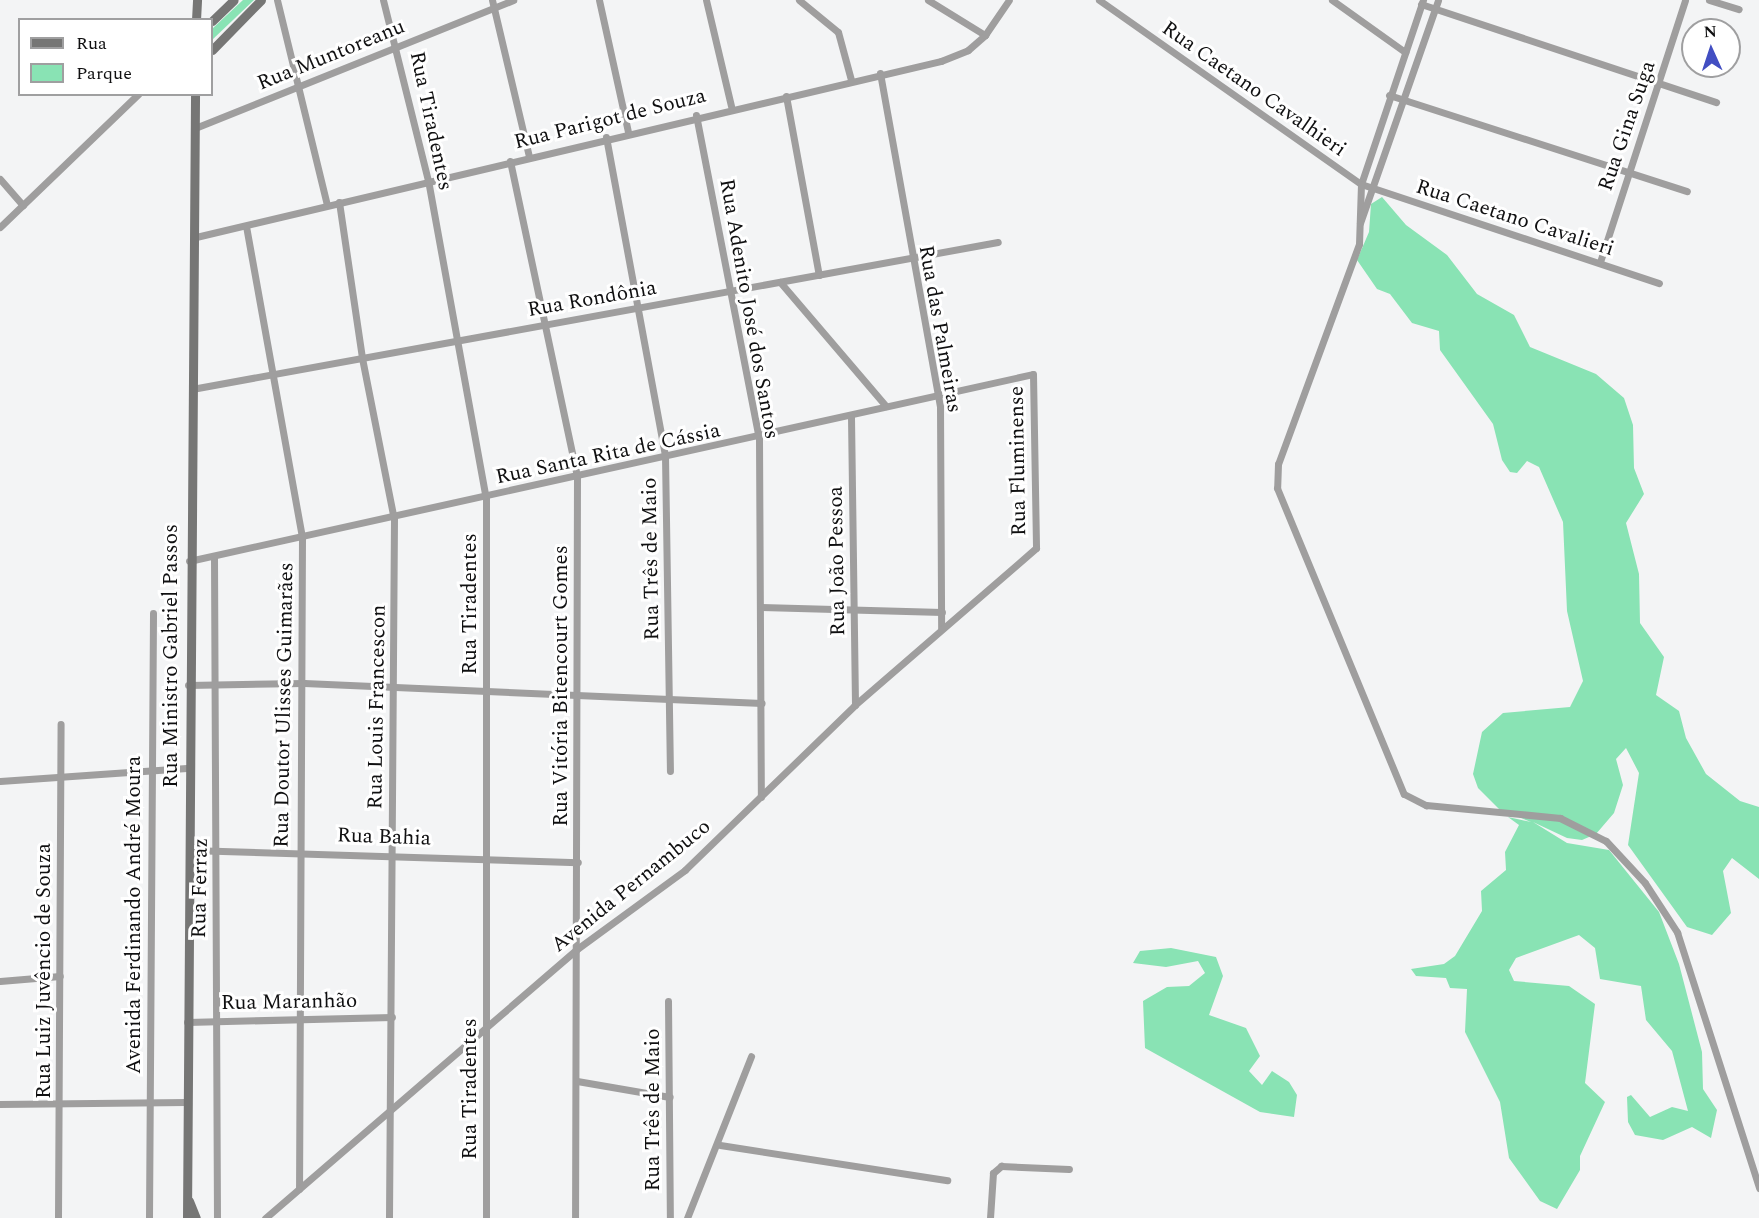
<!DOCTYPE html>
<html>
<head>
<meta charset="utf-8">
<style>
	body { margin:0 }
	#map { position:relative; width:1759px; height:1218px; overflow:hidden; background:#f3f4f5; font-family:Spectral,serif }
	div>[style] { position:absolute }
	.green>* { inset:0; background:#89e3b4 }
	.minor>* { height:7px; margin:-3.5px; padding:0 3.5px; transform-origin:3.5px; border-radius:3.5px; background:#9f9e9e }
	.secondary>* { height:9px; margin:-4.5px; padding:0 4.5px; transform-origin:4.5px; border-radius:4.5px; background:#767675 }
	span { translate:-50% -50%; white-space:nowrap; text-align:center; line-height:1.15; -webkit-text-stroke:6px #fff; paint-order:stroke }
	.street-label { font-size:21px; color:#101011 }
	.legend { position:absolute; left:18px; top:18px; width:195px; height:78px; box-sizing:border-box; background:#fff; border:2px solid #9f9fa0; margin:0; padding:8px 10px; list-style:none; font-size:18px; color:#101011 }
	.legend li { display:flex; align-items:center; gap:12px; height:30px }
	.legend b { width:30px; border:2px solid #9f9fa0 }
	.north { position:absolute; left:1681px; top:18px; width:60px; height:60px; box-sizing:border-box; background:#fff; border:2px solid #9f9fa0; border-radius:50%; rotate:357deg; font-size:16px; font-weight:700; line-height:24px; text-align:center; color:#101011 }
	.north::after { content:''; display:block; margin:auto; width:21px; height:27px; background:#424ec2; clip-path:polygon(50% 0,100% 100%,50% 72%,0 100%) }
</style>
</head>
<body>
<div id="map">
	<div class="green">
		<div style="clip-path:polygon(243px 0,254px 0,212px 40px,212px 29px)"></div>
		<div style="clip-path:polygon(1382px 197px,1406px 225px,1447px 255px,1477px 294px,1514px 315px,1530px 347px,1596px 374px,1624px 398px,1633px 425px,1634px 468px,1644px 494px,1626px 523px,1639px 574px,1640px 623px,1664px 657px,1656px 695px,1679px 711px,1686px 738px,1706px 774px,1740px 801px,1759px 807px,1759px 879px,1732px 858px,1723px 871px,1731px 913px,1712px 935px,1687px 927px,1628px 845px,1639px 773px,1626px 748px,1616px 759px,1623px 785px,1614px 813px,1596px 834px,1582px 840px,1567px 838px,1533px 822px,1567px 843px,1609px 850px,1659px 912px,1679px 964px,1702px 1052px,1703px 1089px,1717px 1110px,1711px 1138px,1692px 1127px,1663px 1140px,1635px 1135px,1628px 1122px,1627px 1097px,1631px 1095px,1650px 1117px,1672px 1107px,1688px 1111px,1672px 1051px,1646px 1020px,1641px 986px,1600px 979px,1595px 948px,1579px 935px,1516px 958px,1509px 970px,1514px 981px,1569px 986px,1595px 1004px,1585px 1083px,1605px 1102px,1580px 1156px,1580px 1170px,1557px 1209px,1540px 1201px,1509px 1158px,1500px 1102px,1465px 1032px,1467px 989px,1450px 988px,1446px 978px,1416px 976px,1411px 969px,1444px 964px,1455px 956px,1482px 911px,1481px 891px,1506px 870px,1505px 852px,1519px 825px,1508px 817px,1531px 822px,1499px 809px,1478px 788px,1473px 774px,1482px 732px,1503px 713px,1570px 707px,1583px 681px,1567px 611px,1563px 522px,1539px 467px,1527px 461px,1517px 473px,1510px 472px,1502px 460px,1493px 424px,1440px 350px,1439px 331px,1412px 323px,1390px 294px,1377px 289px,1357px 260px,1369px 232px,1371px 204px)"></div>
		<div style="clip-path:polygon(1171px 948px,1216px 957px,1223px 976px,1209px 1015px,1246px 1028px,1260px 1056px,1249px 1071px,1262px 1085px,1272px 1071px,1289px 1082px,1297px 1095px,1294px 1117px,1260px 1112px,1145px 1048px,1143px 1001px,1167px 987px,1189px 986px,1205px 973px,1198px 961px,1166px 967px,1133px 963px,1140px 951px)"></div>
	</div>
	<div class="minor">
		<div style="left:277px;top:0;width:211px;rotate:76.3deg"></div>
		<div style="left:383px;top:0;width:186px;rotate:76deg"></div>
		<div style="left:428px;top:180px;width:323px;rotate:79.7deg"></div>
		<div style="left:486px;top:498px;width:720px;rotate:90deg"></div>
		<div style="left:492px;top:0;width:160px;rotate:76.7deg"></div>
		<div style="left:599px;top:0;width:135px;rotate:77.6deg"></div>
		<div style="left:706px;top:0;width:109px;rotate:76.7deg"></div>
		<div style="left:799px;top:0;width:50px;rotate:39.4deg"></div>
		<div style="left:838px;top:32px;width:50px;rotate:74.8deg"></div>
		<div style="left:928px;top:0;width:67px;rotate:31.6deg"></div>
		<div style="left:1099px;top:0;width:320px;rotate:35.1deg"></div>
		<div style="left:1361px;top:184px;width:314px;rotate:18.4deg"></div>
		<div style="left:1332px;top:0;width:90px;rotate:35.5deg"></div>
		<div style="left:1423px;top:0;width:194px;rotate:108.6deg"></div>
		<div style="left:1361px;top:184px;width:60px;rotate:91.9deg"></div>
		<div style="left:1359px;top:244px;width:234px;rotate:110.2deg"></div>
		<div style="left:1278px;top:464px;width:24px;rotate:92deg"></div>
		<div style="left:1277px;top:488px;width:331px;rotate:67.5deg"></div>
		<div style="left:1404px;top:794px;width:25px;rotate:27deg"></div>
		<div style="left:1426px;top:805px;width:135px;rotate:5.5deg"></div>
		<div style="left:1560px;top:818px;width:51px;rotate:26.6deg"></div>
		<div style="left:1606px;top:841px;width:57px;rotate:47.1deg"></div>
		<div style="left:1645px;top:883px;width:59px;rotate:56.9deg"></div>
		<div style="left:1677px;top:932px;width:269px;rotate:72.2deg"></div>
		<div style="left:1709px;top:0;width:31px;rotate:17deg"></div>
		<div style="left:1421px;top:4px;width:311px;rotate:18.4deg"></div>
		<div style="left:880px;top:73px;width:339px;rotate:79.8deg"></div>
		<div style="left:940px;top:407px;width:222px;rotate:89.7deg"></div>
		<div style="left:1389px;top:95px;width:313px;rotate:17.9deg"></div>
		<div style="left:786px;top:96px;width:182px;rotate:79.6deg"></div>
		<div style="left:696px;top:115px;width:330px;rotate:79deg"></div>
		<div style="left:759px;top:439px;width:358px;rotate:89.7deg"></div>
		<div style="left:195px;top:128px;width:343px;rotate:-21.9deg"></div>
		<div style="left:606px;top:137px;width:324px;rotate:79.5deg"></div>
		<div style="left:665px;top:456px;width:315px;rotate:89.1deg"></div>
		<div style="left:510px;top:161px;width:321px;rotate:78deg"></div>
		<div style="left:577px;top:475px;width:743px;rotate:90.15deg"></div>
		<div style="left:0;top:179px;width:35px;rotate:49deg"></div>
		<div style="left:339px;top:202px;width:158px;rotate:81.6deg"></div>
		<div style="left:362px;top:358px;width:164px;rotate:78.8deg"></div>
		<div style="left:394px;top:519px;width:699px;rotate:90.41deg"></div>
		<div style="left:1360px;top:223px;width:236px;rotate:-70.7deg"></div>
		<div style="left:246px;top:226px;width:317px;rotate:79.8deg"></div>
		<div style="left:302px;top:538px;width:651px;rotate:90.26deg"></div>
		<div style="left:0;top:227px;width:192px;rotate:-43.9deg"></div>
		<div style="left:196px;top:237px;width:766px;rotate:-13.29deg"></div>
		<div style="left:941px;top:61px;width:29px;rotate:-22deg"></div>
		<div style="left:968px;top:50px;width:23px;rotate:-41deg"></div>
		<div style="left:985px;top:35px;width:42px;rotate:-55.6deg"></div>
		<div style="left:1600px;top:262px;width:275px;rotate:-72deg"></div>
		<div style="left:780px;top:282px;width:163px;rotate:49.5deg"></div>
		<div style="left:192px;top:389px;width:819px;rotate:-10.34deg"></div>
		<div style="left:851px;top:417px;width:288px;rotate:89.2deg"></div>
		<div style="left:214px;top:558px;width:660px;rotate:89.74deg"></div>
		<div style="left:189px;top:561px;width:864px;rotate:-12.49deg"></div>
		<div style="left:1033px;top:374px;width:174px;rotate:89deg"></div>
		<div style="left:1036px;top:548px;width:240px;rotate:139.1deg"></div>
		<div style="left:855px;top:705px;width:237px;rotate:135.9deg"></div>
		<div style="left:685px;top:870px;width:134px;rotate:143.8deg"></div>
		<div style="left:577px;top:949px;width:412px;rotate:139.2deg"></div>
		<div style="left:761px;top:607px;width:181px;rotate:1.6deg"></div>
		<div style="left:188px;top:685px;width:116px;rotate:-1deg"></div>
		<div style="left:304px;top:683px;width:458px;rotate:2.5deg"></div>
		<div style="left:0;top:781px;width:187px;rotate:-4deg"></div>
		<div style="left:189px;top:850px;width:389px;rotate:1.8deg"></div>
		<div style="left:0;top:981px;width:60px;rotate:-4.8deg"></div>
		<div style="left:668px;top:1001px;width:217px;rotate:89.5deg"></div>
		<div style="left:187px;top:1022px;width:205px;rotate:-1.4deg"></div>
		<div style="left:577px;top:1081px;width:94px;rotate:9.8deg"></div>
		<div style="left:0;top:1104px;width:186px;rotate:-0.6deg"></div>
		<div style="left:720px;top:1145px;width:230px;rotate:8.8deg"></div>
		<div style="left:58px;top:1218px;width:494px;rotate:-89.7deg"></div>
		<div style="left:149px;top:1218px;width:605px;rotate:-89.62deg"></div>
		<div style="left:687px;top:1218px;width:174px;rotate:-68.4deg"></div>
		<div style="left:990px;top:1218px;width:45px;rotate:-86.2deg"></div>
		<div style="left:993px;top:1173px;width:11px;rotate:-41deg"></div>
		<div style="left:1001px;top:1166px;width:68px;rotate:2.5deg"></div>
	</div>
	<div class="secondary">
		<div style="left:196px;top:20px;width:20px;rotate:-87deg"></div>
		<div style="left:212px;top:21px;width:30px;rotate:-44deg"></div>
		<div style="left:212px;top:50px;width:70px;rotate:-45.6deg"></div>
		<div style="left:189px;top:1201px;width:18px;rotate:68deg"></div>
		<div style="left:187px;top:1218px;width:1124px;rotate:-89.59deg"></div>
	</div>
	<div class="street-label">
		<span style="left:331px;top:55px;rotate:-22deg">Rua Muntoreanu</span>
		<span style="left:1254px;top:89px;rotate:35deg">Rua Caetano Cavalhieri</span>
		<span style="left:610px;top:119px;rotate:-14deg">Rua Parigot de Souza</span>
		<span style="left:431px;top:121px;rotate:78deg">Rua Tiradentes</span>
		<span style="left:1627px;top:126px;rotate:-71deg">Rua Gina Suga</span>
		<span style="left:1515px;top:218px;rotate:18deg">Rua Caetano Cavalieri</span>
		<span style="left:592px;top:299px;rotate:-10deg">Rua Rondônia</span>
		<span style="left:749px;top:309px;rotate:80deg">Rua Adenito José dos Santos</span>
		<span style="left:940px;top:329px;rotate:80deg">Rua das Palmeiras</span>
		<span style="left:608px;top:454px;rotate:-12deg">Rua Santa Rita de Cássia</span>
		<span style="left:1018px;top:461px;rotate:-91deg">Rua Fluminense</span>
		<span style="left:651px;top:559px;rotate:-91deg">Rua Três de Maio</span>
		<span style="left:837px;top:561px;rotate:-91deg">Rua João Pessoa</span>
		<span style="left:470px;top:604px;rotate:-90deg">Rua Tiradentes</span>
		<span style="left:171px;top:656px;rotate:-90deg">Rua Ministro Gabriel Passos</span>
		<span style="left:561px;top:686px;rotate:-90deg">Rua Vitória Bitencourt Gomes</span>
		<span style="left:284px;top:705px;rotate:-89deg">Rua Doutor Ulisses Guimarães</span>
		<span style="left:377px;top:707px;rotate:-89deg">Rua Louis Francescon</span>
		<span style="left:384px;top:837px;rotate:2deg">Rua Bahia</span>
		<span style="left:631px;top:886px;rotate:-39deg">Avenida Pernambuco</span>
		<span style="left:200px;top:888px;rotate:-89deg">Rua Ferraz</span>
		<span style="left:134px;top:915px;rotate:-90deg">Avenida Ferdinando André Moura</span>
		<span style="left:44px;top:971px;rotate:-90deg">Rua Luiz Juvêncio de Souza</span>
		<span style="left:289px;top:1002px;rotate:-1deg">Rua Maranhão</span>
		<span style="left:470px;top:1089px;rotate:-90deg">Rua Tiradentes</span>
		<span style="left:653px;top:1110px;rotate:-90deg">Rua Três de Maio</span>
	</div>
	<ul class="legend">
	<li><b style="height:8px;background:#767675"></b>Rua</li>
	<li><b style="height:16px;background:#89e3b4"></b>Parque</li>
	</ul>
	<div class="north">N</div>
</div>
</body>
</html>
